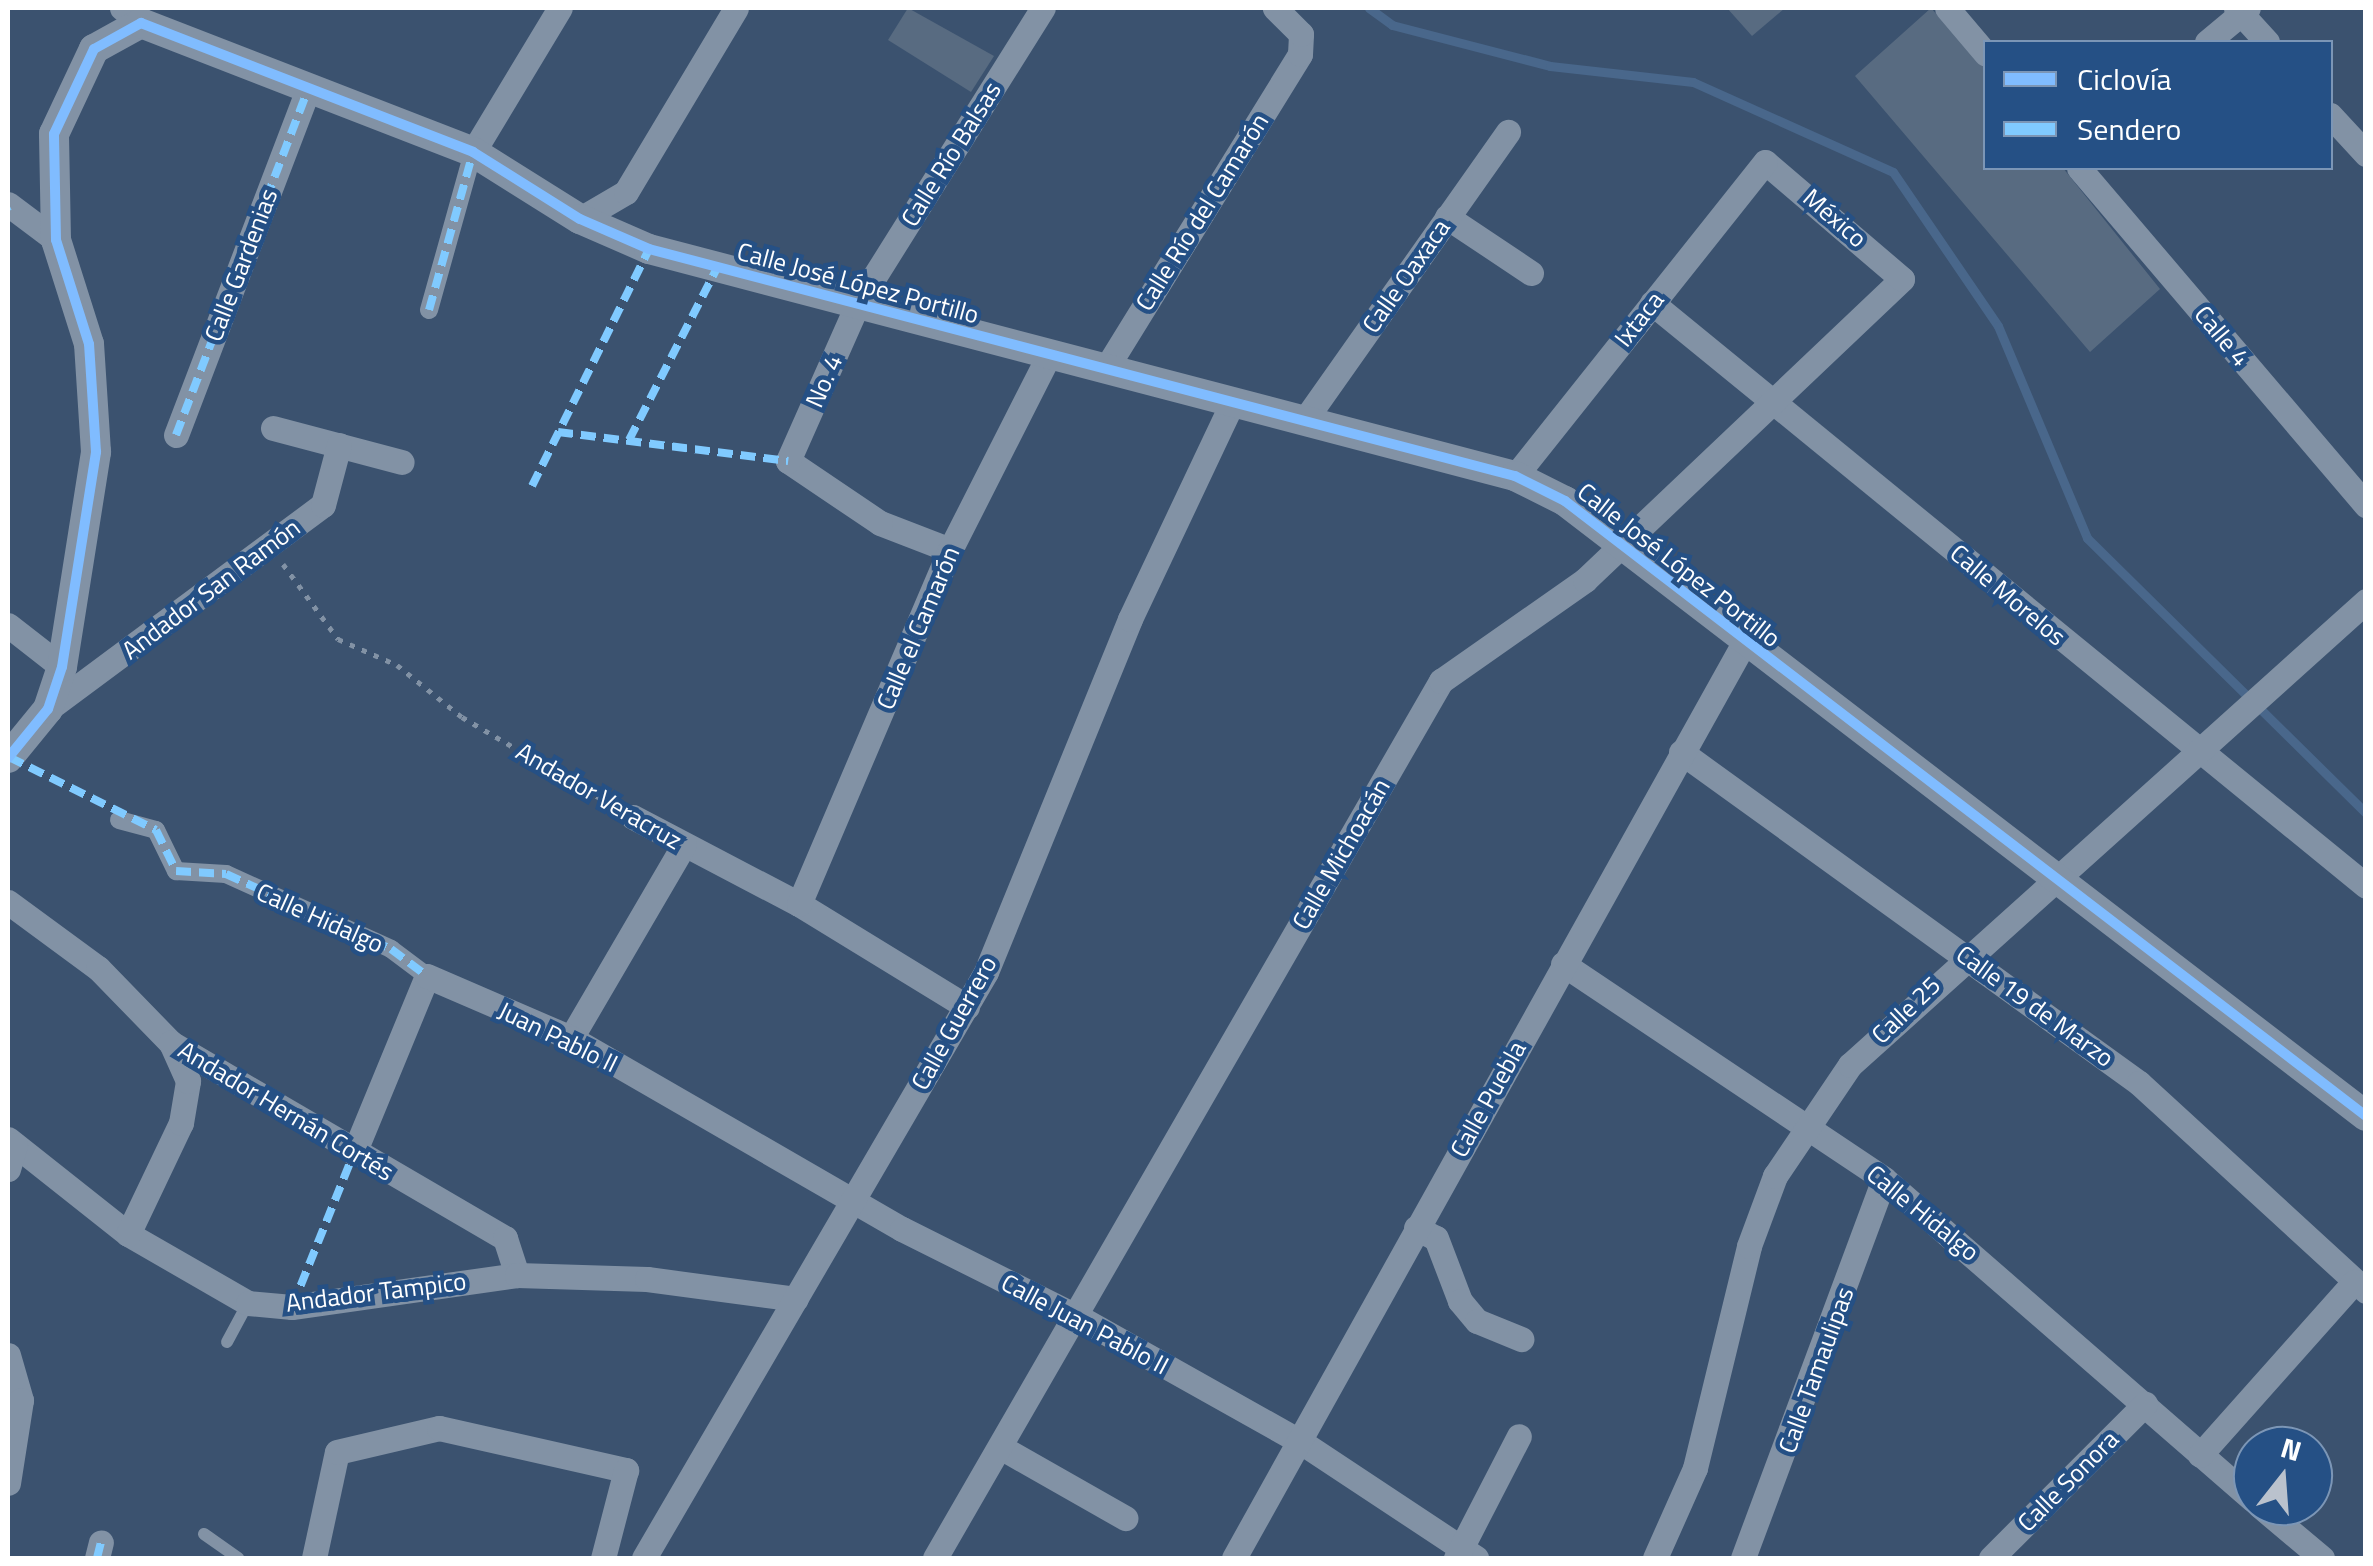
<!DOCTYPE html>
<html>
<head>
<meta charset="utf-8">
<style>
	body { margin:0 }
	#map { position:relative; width:2373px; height:1566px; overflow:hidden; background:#3b526f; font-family:"Titillium Web",sans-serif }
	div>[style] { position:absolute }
	.stream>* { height:9px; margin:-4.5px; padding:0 4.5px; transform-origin:4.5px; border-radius:4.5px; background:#49678b }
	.building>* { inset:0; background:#586b81 }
	.path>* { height:5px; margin-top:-2.5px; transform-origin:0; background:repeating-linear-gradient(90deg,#8292a5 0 5px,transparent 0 13px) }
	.service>* { height:12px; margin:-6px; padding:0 6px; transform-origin:6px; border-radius:6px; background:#8292a5 }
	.pedestrian>* { height:18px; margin:-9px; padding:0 9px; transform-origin:9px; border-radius:9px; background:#8292a5 }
	.minor>* { height:25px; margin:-12.5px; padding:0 12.5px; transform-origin:12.5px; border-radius:12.5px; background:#8292a5 }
	.tertiary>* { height:30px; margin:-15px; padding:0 15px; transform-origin:15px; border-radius:15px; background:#8292a5 }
	.quiet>* { height:8px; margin-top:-4px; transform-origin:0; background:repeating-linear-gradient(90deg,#80caff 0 15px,transparent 0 23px) }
	.cycleway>* { height:10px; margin:-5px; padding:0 5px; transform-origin:5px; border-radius:5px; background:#80bcff }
	span { translate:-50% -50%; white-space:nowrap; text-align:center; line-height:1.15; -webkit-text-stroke:9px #255085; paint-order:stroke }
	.street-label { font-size:25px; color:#fff }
	.frame { position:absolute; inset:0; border:10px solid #fff; pointer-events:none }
	.legend { position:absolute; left:1983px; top:40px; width:350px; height:130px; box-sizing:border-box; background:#255085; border:2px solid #7c96b6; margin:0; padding:12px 18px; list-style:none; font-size:30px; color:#fff }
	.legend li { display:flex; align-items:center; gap:20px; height:50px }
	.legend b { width:50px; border:2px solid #7c96b6 }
	.north { position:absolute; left:2233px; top:1426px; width:100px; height:100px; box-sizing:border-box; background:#255085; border:2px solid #7c96b6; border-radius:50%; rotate:17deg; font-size:28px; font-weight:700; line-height:40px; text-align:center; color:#fff }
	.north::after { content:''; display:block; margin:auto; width:35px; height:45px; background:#bac2cd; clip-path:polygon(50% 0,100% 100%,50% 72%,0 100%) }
</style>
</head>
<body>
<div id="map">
	<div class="stream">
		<div style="left:1369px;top:8px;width:29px;rotate:36deg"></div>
		<div style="left:1392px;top:25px;width:163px;rotate:14.5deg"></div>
		<div style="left:1550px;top:66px;width:144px;rotate:6.4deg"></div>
		<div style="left:1693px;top:82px;width:219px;rotate:24.2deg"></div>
		<div style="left:1893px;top:172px;width:186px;rotate:55.7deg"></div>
		<div style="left:1998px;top:326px;width:230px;rotate:67.2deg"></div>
		<div style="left:2087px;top:538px;width:392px;rotate:44.6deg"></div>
	</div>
	<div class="building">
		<div style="clip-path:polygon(908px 8px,994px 56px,971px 92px,888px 40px)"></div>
		<div style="clip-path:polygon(1727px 8px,1785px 8px,1752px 36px)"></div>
		<div style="clip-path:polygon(1931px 8px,1986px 70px,1986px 168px,2063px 168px,2160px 289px,2090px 352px,1855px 76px)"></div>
	</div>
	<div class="path">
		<div style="left:283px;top:564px;width:93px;rotate:53.7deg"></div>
		<div style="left:338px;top:639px;width:64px;rotate:23.8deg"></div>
		<div style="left:397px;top:665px;width:83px;rotate:38.7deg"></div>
		<div style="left:462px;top:717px;width:172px;rotate:30.4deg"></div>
	</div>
	<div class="service">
		<div style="left:227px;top:1342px;width:44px;rotate:-61.7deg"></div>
		<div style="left:204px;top:1534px;width:42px;rotate:35.2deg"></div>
	</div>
	<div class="pedestrian">
		<div style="left:429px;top:310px;width:164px;rotate:-74.4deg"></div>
		<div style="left:119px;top:820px;width:38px;rotate:15deg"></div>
		<div style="left:156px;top:830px;width:46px;rotate:64deg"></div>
		<div style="left:176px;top:871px;width:50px;rotate:3.4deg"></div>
		<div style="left:226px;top:874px;width:181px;rotate:24.4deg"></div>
		<div style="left:391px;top:949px;width:45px;rotate:36.9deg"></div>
	</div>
	<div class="minor">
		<div style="left:122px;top:8px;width:24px;rotate:38deg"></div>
		<div style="left:1947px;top:8px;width:60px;rotate:49.7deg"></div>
		<div style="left:2236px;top:8px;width:46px;rotate:47.6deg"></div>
		<div style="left:2207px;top:42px;width:53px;rotate:-39.7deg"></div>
		<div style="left:2330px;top:115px;width:53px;rotate:47.3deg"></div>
		<div style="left:473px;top:152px;width:168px;rotate:-58.9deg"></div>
		<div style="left:2079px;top:168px;width:443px;rotate:49.6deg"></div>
		<div style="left:8px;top:204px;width:60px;rotate:36.9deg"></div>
		<div style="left:1447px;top:217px;width:101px;rotate:33.7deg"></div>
		<div style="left:580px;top:219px;width:53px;rotate:-30.4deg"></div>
		<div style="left:626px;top:192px;width:214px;rotate:-59.1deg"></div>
		<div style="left:1652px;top:303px;width:922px;rotate:39.23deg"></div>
		<div style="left:1105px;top:370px;width:371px;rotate:-58.3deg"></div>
		<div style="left:1300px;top:54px;width:20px;rotate:-87deg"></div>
		<div style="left:1301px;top:34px;width:37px;rotate:-135deg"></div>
		<div style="left:1304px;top:421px;width:354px;rotate:-54.8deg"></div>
		<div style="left:273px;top:428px;width:133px;rotate:14.8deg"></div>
		<div style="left:176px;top:435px;width:365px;rotate:-69.1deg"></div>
		<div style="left:950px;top:550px;width:75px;rotate:-158.9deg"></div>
		<div style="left:880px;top:523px;width:111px;rotate:-146deg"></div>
		<div style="left:788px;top:461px;width:175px;rotate:-66.1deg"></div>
		<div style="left:859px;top:301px;width:346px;rotate:-57.9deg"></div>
		<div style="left:8px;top:625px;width:68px;rotate:37.9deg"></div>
		<div style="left:48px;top:709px;width:342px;rotate:-36.6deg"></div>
		<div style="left:323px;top:505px;width:62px;rotate:-75.1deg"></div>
		<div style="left:1681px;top:752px;width:565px;rotate:35.86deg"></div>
		<div style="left:2139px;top:1083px;width:308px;rotate:42.5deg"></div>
		<div style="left:633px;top:817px;width:187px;rotate:27.7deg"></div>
		<div style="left:799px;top:904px;width:197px;rotate:31.5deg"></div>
		<div style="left:8px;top:902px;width:112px;rotate:36.3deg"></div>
		<div style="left:98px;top:968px;width:105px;rotate:45.8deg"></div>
		<div style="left:171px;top:1043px;width:387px;rotate:30.3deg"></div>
		<div style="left:505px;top:1238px;width:39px;rotate:72deg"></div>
		<div style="left:799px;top:904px;width:385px;rotate:-66.9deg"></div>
		<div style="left:950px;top:550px;width:216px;rotate:-63.1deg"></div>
		<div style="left:1563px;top:964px;width:386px;rotate:33.8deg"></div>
		<div style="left:1884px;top:1179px;width:489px;rotate:41deg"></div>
		<div style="left:571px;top:1038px;width:224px;rotate:-59.7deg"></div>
		<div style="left:8px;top:1139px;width:153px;rotate:38.4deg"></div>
		<div style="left:128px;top:1234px;width:138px;rotate:29.9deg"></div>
		<div style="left:248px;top:1303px;width:44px;rotate:5.2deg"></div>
		<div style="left:292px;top:1307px;width:227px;rotate:-8.1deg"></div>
		<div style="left:517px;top:1275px;width:130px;rotate:1.8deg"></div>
		<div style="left:647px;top:1279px;width:150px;rotate:7.6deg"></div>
		<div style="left:354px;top:1153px;width:191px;rotate:-67.6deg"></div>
		<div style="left:427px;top:976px;width:157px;rotate:23.3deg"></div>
		<div style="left:571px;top:1038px;width:382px;rotate:30deg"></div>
		<div style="left:902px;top:1229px;width:199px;rotate:26.6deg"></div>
		<div style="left:1080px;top:1318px;width:253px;rotate:29.3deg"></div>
		<div style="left:1301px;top:1442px;width:210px;rotate:33.5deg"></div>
		<div style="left:8px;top:1169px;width:25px;rotate:-74deg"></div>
		<div style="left:1416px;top:1228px;width:22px;rotate:27deg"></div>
		<div style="left:1436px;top:1238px;width:67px;rotate:69.1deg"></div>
		<div style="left:1460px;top:1301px;width:26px;rotate:50deg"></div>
		<div style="left:1477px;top:1321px;width:48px;rotate:22.2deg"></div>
		<div style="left:128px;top:1234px;width:123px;rotate:-64.5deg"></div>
		<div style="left:181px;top:1123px;width:43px;rotate:-80.5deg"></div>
		<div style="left:188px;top:1081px;width:42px;rotate:-114.1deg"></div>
		<div style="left:8px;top:1355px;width:47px;rotate:73.9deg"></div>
		<div style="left:21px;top:1400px;width:84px;rotate:98.9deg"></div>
		<div style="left:1002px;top:1448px;width:142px;rotate:29.6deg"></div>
		<div style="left:2200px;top:1455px;width:232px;rotate:-48.3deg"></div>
		<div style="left:2260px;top:1506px;width:81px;rotate:40deg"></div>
		<div style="left:97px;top:1558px;width:16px;rotate:-76deg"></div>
		<div style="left:314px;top:1558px;width:108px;rotate:-77.8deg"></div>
		<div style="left:337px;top:1452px;width:105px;rotate:-13.2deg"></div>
		<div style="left:439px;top:1428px;width:192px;rotate:12.7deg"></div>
		<div style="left:626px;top:1470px;width:91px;rotate:104.6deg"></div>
		<div style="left:644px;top:1558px;width:678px;rotate:-59.73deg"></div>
		<div style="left:986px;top:972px;width:381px;rotate:-67.8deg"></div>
		<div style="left:1130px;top:619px;width:237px;rotate:-64.7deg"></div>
		<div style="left:935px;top:1558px;width:1013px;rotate:-60.02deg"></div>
		<div style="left:1441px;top:681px;width:176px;rotate:-35deg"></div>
		<div style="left:1585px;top:580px;width:437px;rotate:-43.5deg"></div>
		<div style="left:1902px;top:279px;width:180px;rotate:-139.5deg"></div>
		<div style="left:1765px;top:162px;width:401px;rotate:128.5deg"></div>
		<div style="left:1234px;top:1558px;width:1050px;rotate:-60.87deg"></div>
		<div style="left:1456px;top:1558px;width:137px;rotate:-62.7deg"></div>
		<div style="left:1655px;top:1558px;width:98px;rotate:-66deg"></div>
		<div style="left:1695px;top:1468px;width:228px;rotate:-76.3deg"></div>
		<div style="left:1749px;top:1246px;width:75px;rotate:-69.6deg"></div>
		<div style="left:1775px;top:1176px;width:134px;rotate:-56deg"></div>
		<div style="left:1850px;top:1065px;width:694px;rotate:-41.96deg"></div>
		<div style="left:1743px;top:1558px;width:404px;rotate:-69.6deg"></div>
		<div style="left:1991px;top:1558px;width:218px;rotate:-45deg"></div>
	</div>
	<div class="tertiary">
		<div style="left:8px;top:758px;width:63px;rotate:-50.8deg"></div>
		<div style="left:48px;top:709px;width:44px;rotate:-71.6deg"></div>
		<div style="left:62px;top:667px;width:218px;rotate:-81deg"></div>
		<div style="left:96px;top:452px;width:108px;rotate:-93.7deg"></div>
		<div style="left:89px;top:344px;width:109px;rotate:-107.6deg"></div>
		<div style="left:56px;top:240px;width:106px;rotate:-91.1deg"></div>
		<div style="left:54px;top:134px;width:94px;rotate:-64.8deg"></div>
		<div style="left:94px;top:49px;width:54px;rotate:-29deg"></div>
		<div style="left:141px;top:23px;width:356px;rotate:21.2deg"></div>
		<div style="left:473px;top:152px;width:126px;rotate:32.1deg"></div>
		<div style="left:580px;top:219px;width:75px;rotate:23.5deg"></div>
		<div style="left:649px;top:249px;width:895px;rotate:14.69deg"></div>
		<div style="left:1515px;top:476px;width:56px;rotate:26.6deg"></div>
		<div style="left:1565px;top:501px;width:1010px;rotate:37.52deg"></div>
	</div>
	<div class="quiet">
		<div style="left:8px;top:207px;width:2px;rotate:-27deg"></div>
		<div style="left:429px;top:310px;width:164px;rotate:-74.4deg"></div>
		<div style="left:558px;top:432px;width:232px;rotate:7.2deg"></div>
		<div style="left:176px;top:435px;width:365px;rotate:-69.1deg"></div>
		<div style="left:629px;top:440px;width:195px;rotate:-62.9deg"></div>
		<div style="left:532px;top:486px;width:264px;rotate:-63.7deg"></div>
		<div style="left:9px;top:757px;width:164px;rotate:26.4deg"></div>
		<div style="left:156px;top:830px;width:46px;rotate:64deg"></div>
		<div style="left:176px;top:871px;width:50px;rotate:3.4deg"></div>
		<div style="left:226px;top:874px;width:181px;rotate:24.4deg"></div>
		<div style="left:391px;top:949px;width:45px;rotate:36.9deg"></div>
		<div style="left:292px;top:1307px;width:166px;rotate:-68.1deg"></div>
		<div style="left:97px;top:1558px;width:16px;rotate:-76deg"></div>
	</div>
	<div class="cycleway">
		<div style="left:8px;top:758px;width:63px;rotate:-50.8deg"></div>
		<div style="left:48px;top:709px;width:44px;rotate:-71.6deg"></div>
		<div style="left:62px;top:667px;width:218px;rotate:-81deg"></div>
		<div style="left:96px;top:452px;width:108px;rotate:-93.7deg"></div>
		<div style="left:89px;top:344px;width:109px;rotate:-107.6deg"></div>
		<div style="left:56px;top:240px;width:106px;rotate:-91.1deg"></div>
		<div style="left:54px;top:134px;width:94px;rotate:-64.8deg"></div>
		<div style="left:94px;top:49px;width:54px;rotate:-29deg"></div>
		<div style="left:141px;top:23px;width:356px;rotate:21.2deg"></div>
		<div style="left:473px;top:152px;width:126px;rotate:32.1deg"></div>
		<div style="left:580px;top:219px;width:75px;rotate:23.5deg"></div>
		<div style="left:649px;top:249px;width:895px;rotate:14.69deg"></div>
		<div style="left:1515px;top:476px;width:56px;rotate:26.6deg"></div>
		<div style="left:1565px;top:501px;width:1010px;rotate:37.52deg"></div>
	</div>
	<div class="street-label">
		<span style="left:951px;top:154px;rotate:-58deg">Calle Río Balsas</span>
		<span style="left:1202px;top:212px;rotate:-58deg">Calle Río del Camarón</span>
		<span style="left:1835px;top:218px;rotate:41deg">México</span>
		<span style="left:241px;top:265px;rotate:-69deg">Calle Gardenias</span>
		<span style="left:1406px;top:276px;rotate:-55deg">Calle Oaxaca</span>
		<span style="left:858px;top:283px;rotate:15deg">Calle José López Portillo</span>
		<span style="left:1639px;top:319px;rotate:-52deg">Ixtaca</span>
		<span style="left:2222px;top:336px;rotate:50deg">Calle 4</span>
		<span style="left:824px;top:381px;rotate:-66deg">No. 4</span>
		<span style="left:1679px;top:565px;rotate:38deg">Calle José López Portillo</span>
		<span style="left:211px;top:589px;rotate:-37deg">Andador San Ramón</span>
		<span style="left:2008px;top:595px;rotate:40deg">Calle Morelos</span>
		<span style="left:918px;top:628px;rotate:-67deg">Calle el Camarón</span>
		<span style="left:599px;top:796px;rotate:30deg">Andador Veracruz</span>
		<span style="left:1341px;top:854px;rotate:-60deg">Calle Michoacán</span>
		<span style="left:320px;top:918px;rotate:24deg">Calle Hidalgo</span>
		<span style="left:2035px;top:1006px;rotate:36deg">Calle 19 de Marzo</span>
		<span style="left:1906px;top:1010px;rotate:-44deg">Calle 25</span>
		<span style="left:954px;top:1023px;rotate:-61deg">Calle Guerrero</span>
		<span style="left:558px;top:1037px;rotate:26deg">Juan Pablo II</span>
		<span style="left:1488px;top:1099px;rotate:-61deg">Calle Puebla</span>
		<span style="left:286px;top:1111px;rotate:31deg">Andador Hernán Cortés</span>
		<span style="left:1923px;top:1213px;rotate:39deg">Calle Hidalgo</span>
		<span style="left:376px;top:1292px;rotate:-7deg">Andador Tampico</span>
		<span style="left:1085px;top:1324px;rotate:28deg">Calle Juan Pablo II</span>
		<span style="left:1816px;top:1370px;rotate:-70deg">Calle Tamaulipas</span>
		<span style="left:2068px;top:1481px;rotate:-45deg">Calle Sonora</span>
	</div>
	<div class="frame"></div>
	<ul class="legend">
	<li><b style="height:12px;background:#80bcff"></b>Ciclovía</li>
	<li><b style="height:12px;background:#80caff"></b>Sendero</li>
	</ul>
	<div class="north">N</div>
</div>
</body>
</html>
